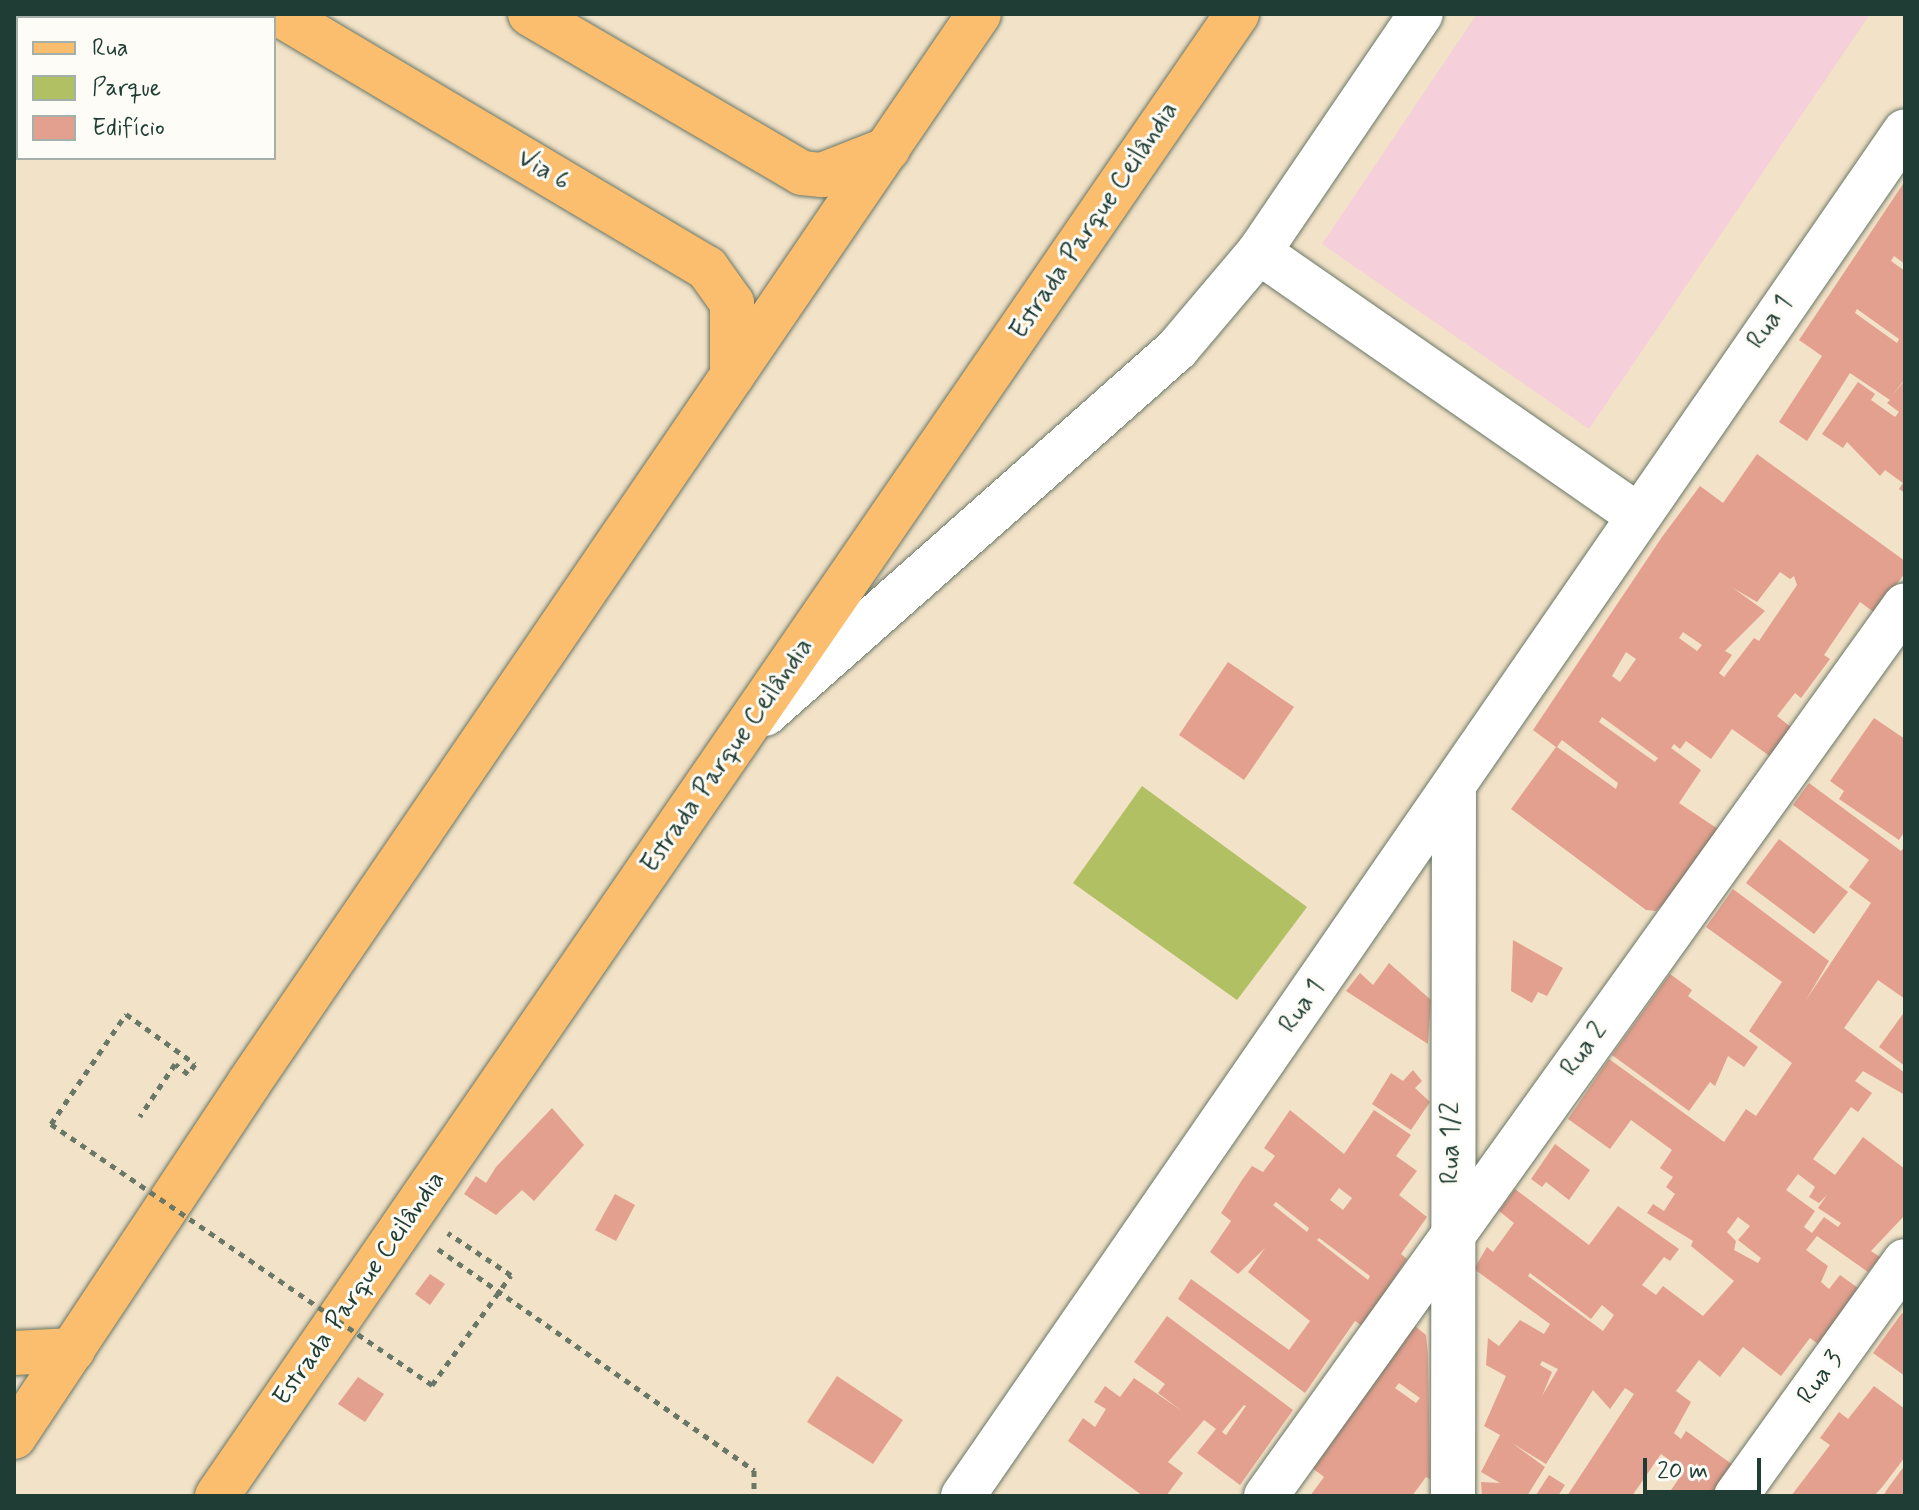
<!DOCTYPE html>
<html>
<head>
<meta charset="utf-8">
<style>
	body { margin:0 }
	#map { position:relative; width:1919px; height:1510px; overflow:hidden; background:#f2e2c7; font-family:Mynerve,sans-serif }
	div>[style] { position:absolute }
	.built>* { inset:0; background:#f5cfd9 }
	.green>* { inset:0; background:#b0c062 }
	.building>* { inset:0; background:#e4a08e }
	.path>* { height:5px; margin-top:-2.5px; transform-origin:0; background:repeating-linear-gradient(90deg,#697767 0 6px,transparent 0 12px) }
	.roads { filter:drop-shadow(0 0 2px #697767) drop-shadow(0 0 2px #697767) }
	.minor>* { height:44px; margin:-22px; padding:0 22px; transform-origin:22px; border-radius:22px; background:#fff }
	.major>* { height:44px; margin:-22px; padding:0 22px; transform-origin:22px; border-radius:22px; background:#fbbd6e }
	.highway>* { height:44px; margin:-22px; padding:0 22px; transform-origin:22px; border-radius:22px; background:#fbbd6e }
	.path-bridge>* { height:5px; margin-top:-2.5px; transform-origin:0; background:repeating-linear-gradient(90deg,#697767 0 6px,transparent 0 12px) }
	span { translate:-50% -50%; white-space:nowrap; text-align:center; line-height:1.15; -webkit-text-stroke:6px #fdfcf7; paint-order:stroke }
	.street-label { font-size:26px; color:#1f3d34 }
	.frame { position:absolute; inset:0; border:16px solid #1f3d34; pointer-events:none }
	.legend { position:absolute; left:16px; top:16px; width:260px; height:144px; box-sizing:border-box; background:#fdfcf7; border:2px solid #a4b0a9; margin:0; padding:10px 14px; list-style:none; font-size:24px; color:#1f3d34 }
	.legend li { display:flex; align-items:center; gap:16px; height:40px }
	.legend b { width:40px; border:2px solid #a4b0a9 }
	.scale { position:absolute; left:1643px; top:1458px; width:118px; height:36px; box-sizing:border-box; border:4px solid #1f3d34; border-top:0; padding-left:10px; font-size:24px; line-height:28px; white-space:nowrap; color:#1f3d34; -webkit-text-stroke:6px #fdfcf7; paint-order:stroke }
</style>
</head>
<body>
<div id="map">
	<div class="built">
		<div style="clip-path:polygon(1477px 14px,1870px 14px,1589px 429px,1322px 244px)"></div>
	</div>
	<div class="green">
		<div style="clip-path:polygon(1142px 786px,1307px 907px,1237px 1000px,1073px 883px)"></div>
	</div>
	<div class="building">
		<div style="clip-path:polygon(evenodd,1903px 184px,1905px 264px,1894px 256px,1891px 261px,1905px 271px,1905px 379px,1891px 397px,1905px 380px,1905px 493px,1899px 489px,1903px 483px,1885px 470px,1880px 476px,1847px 442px,1843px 448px,1822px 434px,1858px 382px,1875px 394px,1871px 400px,1895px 417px,1899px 412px,1887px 403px,1890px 400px,1850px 373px,1807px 441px,1779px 422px,1822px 356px,1799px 340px,1903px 184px,1857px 309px,1899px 339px,1897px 343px,1855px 313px,1857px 309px)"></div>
		<div style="clip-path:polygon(evenodd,1757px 454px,1905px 561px,1905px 573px,1875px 613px,1860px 602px,1824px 655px,1830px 659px,1801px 698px,1795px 693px,1777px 716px,1792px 728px,1771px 757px,1732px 729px,1711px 759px,1686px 741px,1680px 749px,1674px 744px,1671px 748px,1701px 770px,1679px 803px,1718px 829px,1668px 900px,1656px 911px,1646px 910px,1511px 809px,1556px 747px,1533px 730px,1662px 537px,1700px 486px,1723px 503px,1757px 454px,1780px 572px,1790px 579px,1794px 576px,1797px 585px,1759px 641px,1754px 638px,1724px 677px,1719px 673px,1732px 655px,1725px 651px,1765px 611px,1733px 588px,1757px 602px,1780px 572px,1757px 454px,1683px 632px,1702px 645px,1697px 651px,1679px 638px,1683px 632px,1757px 454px,1626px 652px,1636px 659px,1620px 682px,1612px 676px,1626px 652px,1757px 454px,1602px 717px,1658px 758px,1655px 762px,1599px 722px,1602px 717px,1757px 454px,1562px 740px,1618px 783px,1616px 789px,1557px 747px,1562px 740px)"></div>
		<div style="clip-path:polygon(1228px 662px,1294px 707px,1244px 780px,1179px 735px)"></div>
		<div style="clip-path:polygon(1874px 718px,1905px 739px,1905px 831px,1899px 840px,1839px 799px,1844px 791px,1830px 781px)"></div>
		<div style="clip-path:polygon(evenodd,1809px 783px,1901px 851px,1905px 846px,1905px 999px,1878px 980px,1844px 1028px,1905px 1073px,1905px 1095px,1863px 1071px,1855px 1081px,1872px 1093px,1858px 1112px,1851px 1107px,1813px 1159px,1835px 1175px,1863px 1137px,1905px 1169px,1905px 1215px,1871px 1251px,1880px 1257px,1868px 1272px,1817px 1236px,1806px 1250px,1828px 1266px,1821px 1282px,1829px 1289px,1840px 1275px,1858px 1288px,1818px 1344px,1810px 1338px,1781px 1376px,1743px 1347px,1720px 1377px,1699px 1360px,1676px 1391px,1691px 1402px,1674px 1433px,1681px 1439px,1686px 1431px,1733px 1465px,1710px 1496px,1667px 1496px,1684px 1471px,1661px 1454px,1632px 1496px,1567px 1496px,1634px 1394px,1625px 1388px,1610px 1409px,1593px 1390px,1546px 1464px,1512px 1443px,1545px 1467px,1527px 1496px,1482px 1496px,1481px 1482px,1500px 1483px,1481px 1472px,1500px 1435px,1484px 1426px,1506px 1376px,1486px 1365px,1488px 1338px,1499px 1346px,1520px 1320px,1544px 1334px,1550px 1324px,1474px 1269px,1487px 1247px,1493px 1252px,1514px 1223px,1499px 1211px,1515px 1189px,1589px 1245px,1618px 1206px,1679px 1249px,1670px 1261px,1664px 1257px,1642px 1285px,1656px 1295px,1663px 1286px,1703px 1316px,1734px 1281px,1691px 1246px,1693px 1241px,1647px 1213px,1653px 1204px,1664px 1211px,1675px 1194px,1666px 1187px,1673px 1177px,1660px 1168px,1672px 1150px,1631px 1120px,1610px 1149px,1568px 1119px,1609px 1059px,1724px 1142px,1746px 1109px,1756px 1116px,1792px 1063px,1749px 1031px,1782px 982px,1706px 927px,1733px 889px,1829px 961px,1806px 1000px,1871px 903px,1849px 887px,1869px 860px,1793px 805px,1809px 783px,1798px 1174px,1815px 1187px,1809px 1197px,1819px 1203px,1827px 1195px,1818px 1208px,1841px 1223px,1838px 1227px,1824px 1217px,1812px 1233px,1804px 1227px,1815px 1211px,1786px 1190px,1798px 1174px,1809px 783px,1738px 1217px,1750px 1226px,1738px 1240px,1761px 1258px,1758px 1263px,1734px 1250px,1736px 1241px,1727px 1232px,1738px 1217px,1809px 783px,1530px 1273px,1591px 1319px,1602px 1305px,1614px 1315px,1603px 1331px,1528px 1276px,1530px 1273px,1809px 783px,1542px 1361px,1558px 1369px,1542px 1396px,1552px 1372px,1540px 1365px,1542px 1361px)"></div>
		<div style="clip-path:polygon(1779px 839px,1848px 892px,1814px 934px,1746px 883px)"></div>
		<div style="clip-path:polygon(1513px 940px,1563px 968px,1547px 996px,1538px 992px,1532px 1003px,1511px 991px)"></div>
		<div style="clip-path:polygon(1389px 963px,1431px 1000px,1428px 1044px,1346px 991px,1360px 973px,1373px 985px)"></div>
		<div style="clip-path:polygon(1670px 974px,1692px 990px,1688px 996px,1758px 1047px,1744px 1067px,1728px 1056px,1715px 1086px,1710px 1082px,1689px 1111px,1612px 1055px)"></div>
		<div style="clip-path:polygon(1905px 1011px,1905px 1066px,1879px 1047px)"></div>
		<div style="clip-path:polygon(1413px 1070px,1422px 1081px,1415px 1088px,1430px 1102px,1411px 1130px,1372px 1104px,1391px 1073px,1403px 1081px)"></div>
		<div style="clip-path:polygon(552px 1108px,584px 1145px,534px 1201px,522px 1190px,496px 1215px,464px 1194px,476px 1176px,486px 1183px,496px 1167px)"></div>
		<div style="clip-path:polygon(evenodd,1290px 1110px,1344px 1154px,1374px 1110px,1411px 1135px,1396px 1156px,1417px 1171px,1399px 1195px,1427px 1217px,1401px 1254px,1407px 1259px,1380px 1300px,1362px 1326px,1355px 1321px,1305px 1393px,1178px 1299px,1191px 1279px,1289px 1350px,1310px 1321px,1248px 1272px,1265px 1248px,1238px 1274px,1210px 1252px,1231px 1221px,1221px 1213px,1242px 1180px,1252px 1166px,1263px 1172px,1275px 1156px,1264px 1148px,1290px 1110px,1339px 1188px,1352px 1198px,1343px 1210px,1330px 1200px,1339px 1188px,1290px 1110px,1276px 1202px,1309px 1228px,1307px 1232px,1273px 1205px,1276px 1202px,1290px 1110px,1319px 1238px,1370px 1276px,1368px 1280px,1317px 1240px,1319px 1238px)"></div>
		<div style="clip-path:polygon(1555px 1144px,1590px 1170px,1569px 1200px,1546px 1182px,1542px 1187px,1531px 1179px)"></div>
		<div style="clip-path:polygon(615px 1194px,635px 1205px,616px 1241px,595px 1230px)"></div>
		<div style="clip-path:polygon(430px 1274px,445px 1284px,430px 1305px,415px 1294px)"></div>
		<div style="clip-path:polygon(1902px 1313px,1905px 1315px,1905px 1376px,1873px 1353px)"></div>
		<div style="clip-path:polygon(evenodd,1167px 1316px,1293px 1410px,1240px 1485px,1197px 1453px,1216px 1429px,1204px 1420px,1168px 1462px,1183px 1473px,1166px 1496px,1143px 1496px,1068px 1441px,1083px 1418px,1095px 1427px,1106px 1409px,1094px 1402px,1105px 1386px,1120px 1397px,1134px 1378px,1182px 1411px,1158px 1393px,1165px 1384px,1134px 1362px,1167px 1316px,1244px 1405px,1246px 1406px,1226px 1435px,1222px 1432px,1244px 1405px)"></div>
		<div style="clip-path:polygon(evenodd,1415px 1326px,1426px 1335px,1428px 1355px,1430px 1479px,1426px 1477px,1412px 1496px,1310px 1496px,1324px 1477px,1311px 1467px,1415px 1326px,1399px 1383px,1420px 1398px,1416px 1403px,1395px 1388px,1399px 1383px)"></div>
		<div style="clip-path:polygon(837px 1376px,903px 1420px,873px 1464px,807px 1422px)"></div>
		<div style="clip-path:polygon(358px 1377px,384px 1394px,365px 1422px,338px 1404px)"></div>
		<div style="clip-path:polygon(1874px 1386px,1905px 1409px,1905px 1457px,1883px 1486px,1874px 1496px,1791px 1496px,1830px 1445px,1820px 1438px,1839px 1412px,1848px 1419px)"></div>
		<div style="clip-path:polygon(1905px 1465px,1905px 1496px,1883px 1496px,1888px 1488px)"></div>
		<div style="clip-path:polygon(1549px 1475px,1565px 1485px,1558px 1496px,1529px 1496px,1536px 1495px)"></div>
	</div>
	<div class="path">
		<div style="left:51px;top:1124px;width:133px;rotate:-55.7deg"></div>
		<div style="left:126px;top:1014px;width:85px;rotate:35.9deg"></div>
		<div style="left:195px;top:1064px;width:12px;rotate:125deg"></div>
		<div style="left:188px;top:1074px;width:16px;rotate:-142deg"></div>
		<div style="left:175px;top:1064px;width:63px;rotate:123.9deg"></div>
		<div style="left:438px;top:1249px;width:386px;rotate:35deg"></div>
		<div style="left:754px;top:1470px;width:26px;rotate:90deg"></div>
		<div style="left:432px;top:1385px;width:135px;rotate:-54.3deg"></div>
		<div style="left:511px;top:1275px;width:76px;rotate:-146.3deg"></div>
	</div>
	<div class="roads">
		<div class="minor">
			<div style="left:1259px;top:252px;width:460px;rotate:34.8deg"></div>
			<div style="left:765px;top:714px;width:550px;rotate:-41.54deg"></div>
			<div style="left:1177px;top:349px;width:127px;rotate:-49.8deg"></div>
			<div style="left:1259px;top:252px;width:288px;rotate:-55.8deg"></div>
			<div style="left:963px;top:1496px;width:1658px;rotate:-55.39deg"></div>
			<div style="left:1266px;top:1496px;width:1096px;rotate:-54.35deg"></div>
			<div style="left:1453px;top:1496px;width:706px;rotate:-89.92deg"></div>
			<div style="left:1736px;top:1496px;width:289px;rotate:-54.3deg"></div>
		</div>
		<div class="major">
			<div style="left:279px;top:14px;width:498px;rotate:30.7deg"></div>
			<div style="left:707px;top:268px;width:43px;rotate:54.5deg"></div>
			<div style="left:732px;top:303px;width:73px;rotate:90deg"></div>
			<div style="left:530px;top:14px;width:315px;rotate:30.3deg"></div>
			<div style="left:802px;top:173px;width:20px;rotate:6deg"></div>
			<div style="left:822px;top:175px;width:71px;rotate:-21.5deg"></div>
			<div style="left:14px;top:1353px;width:59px;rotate:-2.9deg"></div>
		</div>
		<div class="highway">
			<div style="left:14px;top:1437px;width:425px;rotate:-56.4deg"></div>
			<div style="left:249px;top:1083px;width:1294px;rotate:-55.67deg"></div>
			<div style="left:217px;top:1496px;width:1799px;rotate:-55.46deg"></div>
		</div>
	</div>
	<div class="path-bridge">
		<div style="left:51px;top:1124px;width:462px;rotate:34.4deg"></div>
	</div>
	<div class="street-label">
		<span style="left:543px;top:171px;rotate:31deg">Via 6</span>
		<span style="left:1095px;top:221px;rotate:-56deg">Estrada Parque Ceilândia</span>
		<span style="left:1771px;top:323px;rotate:-55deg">Rua 1</span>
		<span style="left:728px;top:756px;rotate:-55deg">Estrada Parque Ceilândia</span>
		<span style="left:1303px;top:1007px;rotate:-55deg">Rua 1</span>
		<span style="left:1585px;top:1050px;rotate:-54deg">Rua 2</span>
		<span style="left:1452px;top:1143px;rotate:-90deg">Rua 1/2</span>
		<span style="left:360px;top:1289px;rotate:-55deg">Estrada Parque Ceilândia</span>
		<span style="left:1821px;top:1378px;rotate:-54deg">Rua 3</span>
	</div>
	<div class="frame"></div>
	<ul class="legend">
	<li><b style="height:10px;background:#fbbd6e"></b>Rua</li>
	<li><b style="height:22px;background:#b0c062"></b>Parque</li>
	<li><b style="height:22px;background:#e4a08e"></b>Edifício</li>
	</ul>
	<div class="scale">20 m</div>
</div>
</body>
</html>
